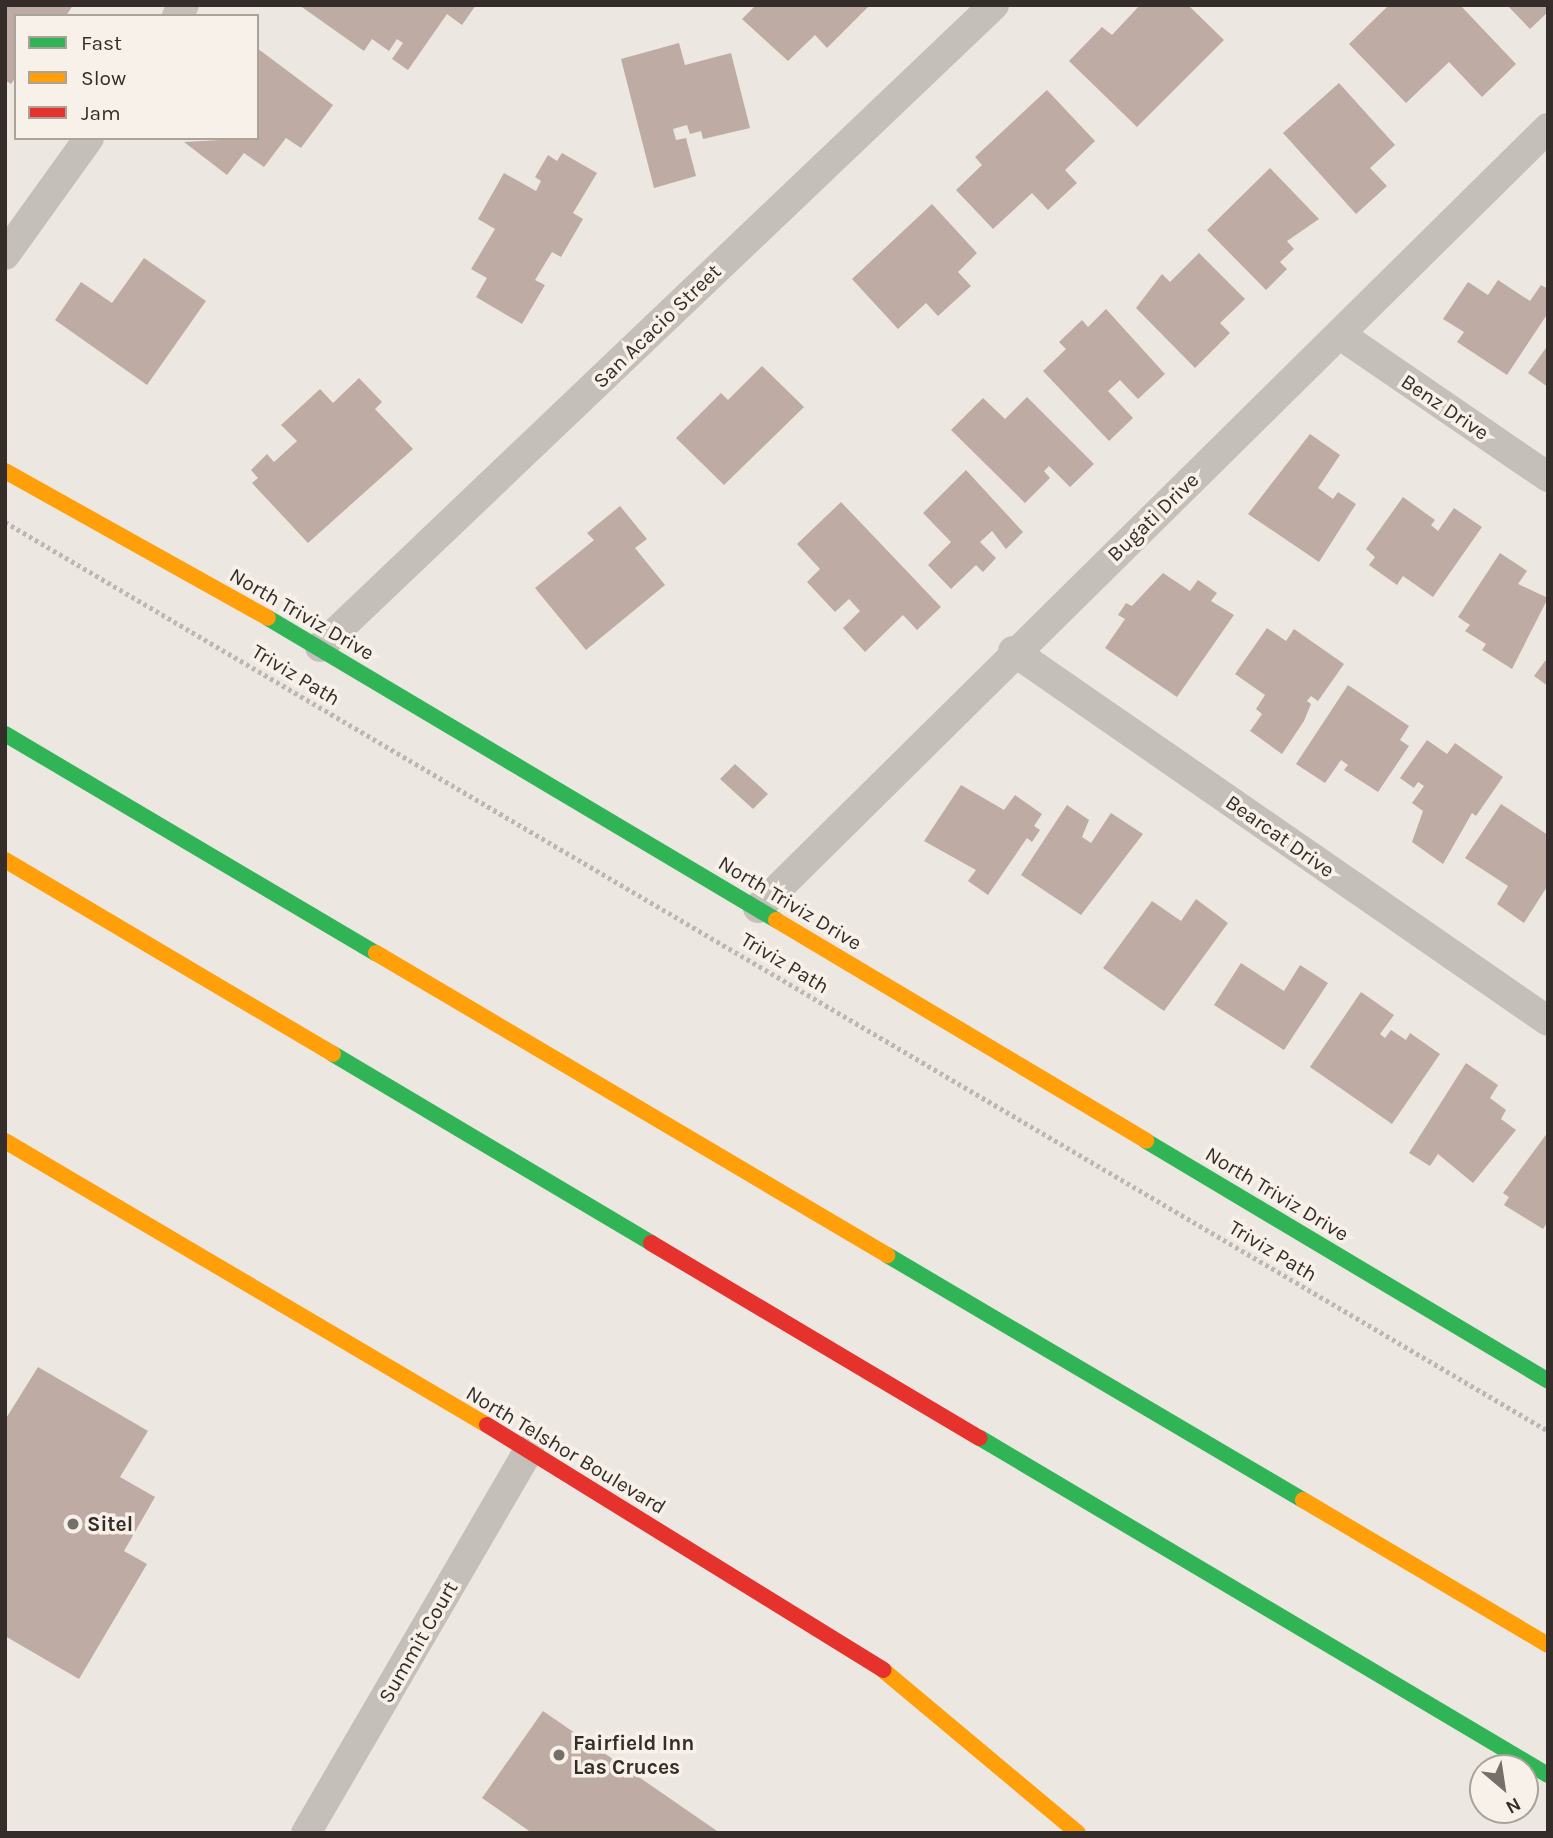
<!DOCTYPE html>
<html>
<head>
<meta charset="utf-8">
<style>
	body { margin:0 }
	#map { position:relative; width:1553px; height:1838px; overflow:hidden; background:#ece7e1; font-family:Karla,sans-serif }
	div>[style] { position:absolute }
	.building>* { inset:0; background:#beaca4 }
	.path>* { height:4.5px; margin-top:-2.25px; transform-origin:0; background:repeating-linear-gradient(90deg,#bdb7b3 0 3.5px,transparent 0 7px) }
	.street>* { height:30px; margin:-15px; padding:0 15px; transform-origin:15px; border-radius:15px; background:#c5bfba }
	.fast>* { height:16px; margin:-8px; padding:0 8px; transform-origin:8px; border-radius:8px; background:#30b455 }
	.slow>* { height:16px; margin:-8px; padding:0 8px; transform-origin:8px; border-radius:8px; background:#ff9f0a }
	.jam>* { height:16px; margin:-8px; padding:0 8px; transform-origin:8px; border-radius:8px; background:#e5322d }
	.dots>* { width:19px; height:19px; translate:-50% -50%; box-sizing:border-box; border:4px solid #f8f1e9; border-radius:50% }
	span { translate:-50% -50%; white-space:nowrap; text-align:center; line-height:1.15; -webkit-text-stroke:7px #f8f1e9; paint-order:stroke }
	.street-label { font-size:21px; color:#352d29 }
	.poi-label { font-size:21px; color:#352d29; font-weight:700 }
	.left { translate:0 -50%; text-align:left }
	.frame { position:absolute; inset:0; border:7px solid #352d29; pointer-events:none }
	.legend { position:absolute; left:14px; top:14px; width:245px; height:126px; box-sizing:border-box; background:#f8f1e9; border:2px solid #aaa39c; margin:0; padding:9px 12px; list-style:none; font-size:21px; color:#352d29 }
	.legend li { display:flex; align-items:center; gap:14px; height:35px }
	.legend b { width:35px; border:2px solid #aaa39c }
	.north { position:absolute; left:1469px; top:1754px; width:70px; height:70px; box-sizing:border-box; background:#f8f1e9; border:2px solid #aaa39c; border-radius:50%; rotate:151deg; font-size:19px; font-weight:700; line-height:28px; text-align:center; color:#352d29 }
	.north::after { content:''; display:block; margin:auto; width:24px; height:32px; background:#756e69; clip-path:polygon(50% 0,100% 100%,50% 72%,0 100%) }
</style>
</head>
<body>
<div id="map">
	<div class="building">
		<div style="clip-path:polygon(5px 5px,73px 5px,66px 16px,16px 16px,16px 77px,11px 84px,5px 80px)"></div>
		<div style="clip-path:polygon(299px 5px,476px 5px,462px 25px,447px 14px,408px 70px,392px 59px,403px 43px,397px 39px,389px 51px,372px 39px,364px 51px)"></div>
		<div style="clip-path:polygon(756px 5px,870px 5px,827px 48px,815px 35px,788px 61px,742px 19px)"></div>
		<div style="clip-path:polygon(1140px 5px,1188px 5px,1224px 40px,1137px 127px,1069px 61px,1102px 27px,1112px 35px)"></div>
		<div style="clip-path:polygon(1389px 5px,1460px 5px,1516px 64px,1482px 97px,1449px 62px,1406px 103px,1349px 44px)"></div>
		<div style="clip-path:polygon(1507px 5px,1548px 5px,1548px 12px,1530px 29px)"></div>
		<div style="clip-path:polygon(679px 43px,685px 65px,731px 53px,750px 128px,703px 139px,701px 131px,690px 134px,687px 125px,673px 129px,676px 140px,686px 138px,696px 176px,654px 188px,621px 59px)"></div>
		<div style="clip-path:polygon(257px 48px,333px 105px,301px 148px,286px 138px,264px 167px,244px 153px,227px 175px,184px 142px,257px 138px)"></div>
		<div style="clip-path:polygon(1339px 83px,1395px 145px,1370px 168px,1387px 186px,1356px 214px,1283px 133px)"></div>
		<div style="clip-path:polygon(1047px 90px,1095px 141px,1065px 170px,1077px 183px,1048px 210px,1032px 193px,993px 229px,956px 190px,982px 165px,975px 157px)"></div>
		<div style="clip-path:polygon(562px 153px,597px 173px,573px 213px,583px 219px,561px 257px,552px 252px,535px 280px,545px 285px,522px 324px,476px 297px,487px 278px,471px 269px,495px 229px,478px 219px,504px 173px,536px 191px,541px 181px,535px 177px,548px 155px,557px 161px)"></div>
		<div style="clip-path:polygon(1270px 168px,1319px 219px,1287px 241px,1294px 249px,1280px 262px,1287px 269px,1266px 290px,1207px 230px)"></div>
		<div style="clip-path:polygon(932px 204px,977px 253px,958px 272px,971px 286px,938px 316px,926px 303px,898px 329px,852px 279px)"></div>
		<div style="clip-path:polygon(1199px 253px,1245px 299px,1220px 323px,1230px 333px,1195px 368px,1136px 308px,1162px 274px,1170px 282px)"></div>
		<div style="clip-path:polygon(144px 258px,206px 301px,147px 385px,55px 320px,81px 282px,112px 303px)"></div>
		<div style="clip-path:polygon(1498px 280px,1530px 301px,1541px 285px,1548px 289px,1548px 313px,1507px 375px,1457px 342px,1464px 332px,1443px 319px,1468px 282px,1488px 295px)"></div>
		<div style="clip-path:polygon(1106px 309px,1165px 374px,1138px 399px,1120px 380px,1108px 391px,1133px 418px,1109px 441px,1043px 371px,1066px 349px,1059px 342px,1082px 320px,1088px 327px)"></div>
		<div style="clip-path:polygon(1548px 345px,1548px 387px,1528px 373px)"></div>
		<div style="clip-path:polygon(762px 366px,804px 407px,724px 485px,676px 438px,721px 393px,728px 400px)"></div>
		<div style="clip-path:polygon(359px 378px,382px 402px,375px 409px,413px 449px,308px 543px,252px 483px,258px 478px,251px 470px,267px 454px,274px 462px,297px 441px,281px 425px,320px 389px,333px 403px)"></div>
		<div style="clip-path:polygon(1027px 397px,1094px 464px,1070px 487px,1049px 466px,1044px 471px,1050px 478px,1025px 503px,951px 430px,983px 398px,1005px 419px)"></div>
		<div style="clip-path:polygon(1310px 434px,1340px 455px,1318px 488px,1333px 499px,1338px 492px,1356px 504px,1319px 562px,1248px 514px)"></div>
		<div style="clip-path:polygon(966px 470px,1023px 532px,1006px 549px,992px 531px,980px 542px,996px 558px,983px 572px,976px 565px,951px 589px,928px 565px,951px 542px,923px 513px)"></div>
		<div style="clip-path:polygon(1403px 497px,1435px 520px,1431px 525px,1438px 531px,1454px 508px,1482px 527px,1433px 597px,1403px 576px,1397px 585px,1369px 565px,1375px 557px,1366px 549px)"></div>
		<div style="clip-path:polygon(841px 502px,941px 607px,917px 630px,903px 615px,865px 652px,843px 628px,860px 611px,849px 599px,835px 612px,807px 582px,820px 569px,797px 544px)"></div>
		<div style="clip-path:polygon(620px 506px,647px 539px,635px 548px,665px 585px,586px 650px,535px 588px,594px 540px,587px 533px)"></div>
		<div style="clip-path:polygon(1500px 553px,1527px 571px,1518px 584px,1548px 598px,1512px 669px,1482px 650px,1486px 644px,1465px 631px,1470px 625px,1458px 617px)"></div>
		<div style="clip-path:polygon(1163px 573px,1190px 591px,1198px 580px,1217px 593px,1211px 601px,1234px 615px,1177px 697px,1105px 648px,1125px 619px,1118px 615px,1126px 603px,1132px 606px)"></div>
		<div style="clip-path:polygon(1267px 628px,1286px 641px,1294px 629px,1344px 664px,1318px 701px,1311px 696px,1307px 701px,1311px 704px,1304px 721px,1282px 754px,1250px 731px,1262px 714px,1256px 709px,1265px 695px,1235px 674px)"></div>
		<div style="clip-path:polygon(1548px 657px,1548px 686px,1534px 676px)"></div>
		<div style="clip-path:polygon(1348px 685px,1409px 726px,1400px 740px,1409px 746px,1378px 792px,1344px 770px,1348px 765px,1341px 760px,1325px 783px,1296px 764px)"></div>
		<div style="clip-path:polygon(1427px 740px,1447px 754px,1455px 743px,1503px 777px,1476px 816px,1472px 813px,1443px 864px,1412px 842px,1423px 811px,1412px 803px,1424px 786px,1418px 782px,1414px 788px,1400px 778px)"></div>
		<div style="clip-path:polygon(735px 764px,768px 794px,753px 809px,720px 779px)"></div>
		<div style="clip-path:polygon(961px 785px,1004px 810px,1015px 795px,1042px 814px,1034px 826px,1040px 830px,1032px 842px,1027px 838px,988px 895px,968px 881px,976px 870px,924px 841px)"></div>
		<div style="clip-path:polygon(1501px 804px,1548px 835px,1548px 885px,1524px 923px,1497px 904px,1508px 886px,1465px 858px)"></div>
		<div style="clip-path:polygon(1067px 805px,1089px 820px,1082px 837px,1091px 843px,1111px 813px,1143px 834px,1081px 915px,1021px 875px)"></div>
		<div style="clip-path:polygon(1196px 899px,1228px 923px,1164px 1011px,1103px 968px,1152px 901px,1181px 921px)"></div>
		<div style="clip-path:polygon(1241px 963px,1284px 991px,1300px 965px,1328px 983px,1284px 1050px,1214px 1005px)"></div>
		<div style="clip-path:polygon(1361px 992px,1394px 1015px,1380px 1034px,1385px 1038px,1391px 1030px,1406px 1040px,1410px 1033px,1440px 1054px,1392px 1124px,1310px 1067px)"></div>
		<div style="clip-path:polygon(1466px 1063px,1498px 1085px,1490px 1098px,1506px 1110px,1501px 1119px,1516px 1130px,1473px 1183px,1438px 1154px,1430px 1166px,1409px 1153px)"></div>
		<div style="clip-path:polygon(1548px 1132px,1548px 1221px,1543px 1229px,1504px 1205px,1509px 1197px,1503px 1193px)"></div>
		<div style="clip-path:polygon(38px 1367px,148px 1431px,120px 1477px,155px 1497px,124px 1551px,147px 1564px,79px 1679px,5px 1636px,5px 1420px)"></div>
		<div style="clip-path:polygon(543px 1711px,720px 1833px,532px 1833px,482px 1798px)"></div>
	</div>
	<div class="path">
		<div style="left:5px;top:522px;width:1791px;rotate:30.5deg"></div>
	</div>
	<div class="street">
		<div style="left:177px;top:16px;width:13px;rotate:-58deg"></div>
		<div style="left:5px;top:255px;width:144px;rotate:-54.3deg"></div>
		<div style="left:1342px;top:336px;width:250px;rotate:34.4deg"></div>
		<div style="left:320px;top:647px;width:931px;rotate:-43.61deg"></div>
		<div style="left:1013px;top:651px;width:650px;rotate:34.67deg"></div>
		<div style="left:758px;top:908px;width:1110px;rotate:-44.64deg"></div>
		<div style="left:306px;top:1833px;width:443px;rotate:-59.8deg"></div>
	</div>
	<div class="fast">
		<div style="left:268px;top:618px;width:591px;rotate:30.73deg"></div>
		<div style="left:5px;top:734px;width:431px;rotate:30.6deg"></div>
		<div style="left:333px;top:1054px;width:370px;rotate:30.7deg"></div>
		<div style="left:1146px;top:1141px;width:468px;rotate:30.8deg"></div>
		<div style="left:887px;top:1255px;width:483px;rotate:30.5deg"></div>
		<div style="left:980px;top:1438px;width:660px;rotate:30.68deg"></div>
	</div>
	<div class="slow">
		<div style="left:5px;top:471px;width:301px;rotate:29.2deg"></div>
		<div style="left:5px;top:860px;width:381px;rotate:30.6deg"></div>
		<div style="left:776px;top:920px;width:431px;rotate:30.8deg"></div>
		<div style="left:376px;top:953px;width:594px;rotate:30.58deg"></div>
		<div style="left:5px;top:1141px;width:559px;rotate:30.51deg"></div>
		<div style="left:1303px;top:1500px;width:285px;rotate:30.6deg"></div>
		<div style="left:883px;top:1670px;width:254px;rotate:39.9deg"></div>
	</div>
	<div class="jam">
		<div style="left:651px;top:1243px;width:382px;rotate:30.7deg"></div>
		<div style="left:487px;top:1425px;width:466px;rotate:31.7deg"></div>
	</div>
	<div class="dots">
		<div style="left:73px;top:1524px;background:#756e69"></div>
		<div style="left:559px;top:1755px;background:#756e69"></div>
	</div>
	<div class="street-label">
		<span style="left:657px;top:326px;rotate:-44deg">San Acacio Street</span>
		<span style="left:1445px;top:407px;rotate:34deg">Benz Drive</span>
		<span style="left:1153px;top:517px;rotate:-44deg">Bugati Drive</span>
		<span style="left:302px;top:614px;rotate:30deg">North Triviz Drive</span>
		<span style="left:296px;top:675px;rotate:31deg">Triviz Path</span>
		<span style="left:1280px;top:836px;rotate:35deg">Bearcat Drive</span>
		<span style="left:790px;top:903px;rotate:31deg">North Triviz Drive</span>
		<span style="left:785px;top:963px;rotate:31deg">Triviz Path</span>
		<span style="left:1277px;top:1194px;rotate:31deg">North Triviz Drive</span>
		<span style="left:1273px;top:1251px;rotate:31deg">Triviz Path</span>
		<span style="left:566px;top:1450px;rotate:31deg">North Telshor Boulevard</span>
		<span style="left:418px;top:1642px;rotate:-60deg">Summit Court</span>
	</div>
	<div class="poi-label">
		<span class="left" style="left:87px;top:1524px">Sitel</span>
		<span class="left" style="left:573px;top:1755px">Fairfield Inn<br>Las Cruces</span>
	</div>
	<div class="frame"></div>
	<ul class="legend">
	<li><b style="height:9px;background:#30b455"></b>Fast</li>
	<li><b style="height:9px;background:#ff9f0a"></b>Slow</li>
	<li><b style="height:9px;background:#e5322d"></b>Jam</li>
	</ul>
	<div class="north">N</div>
</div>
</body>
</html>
